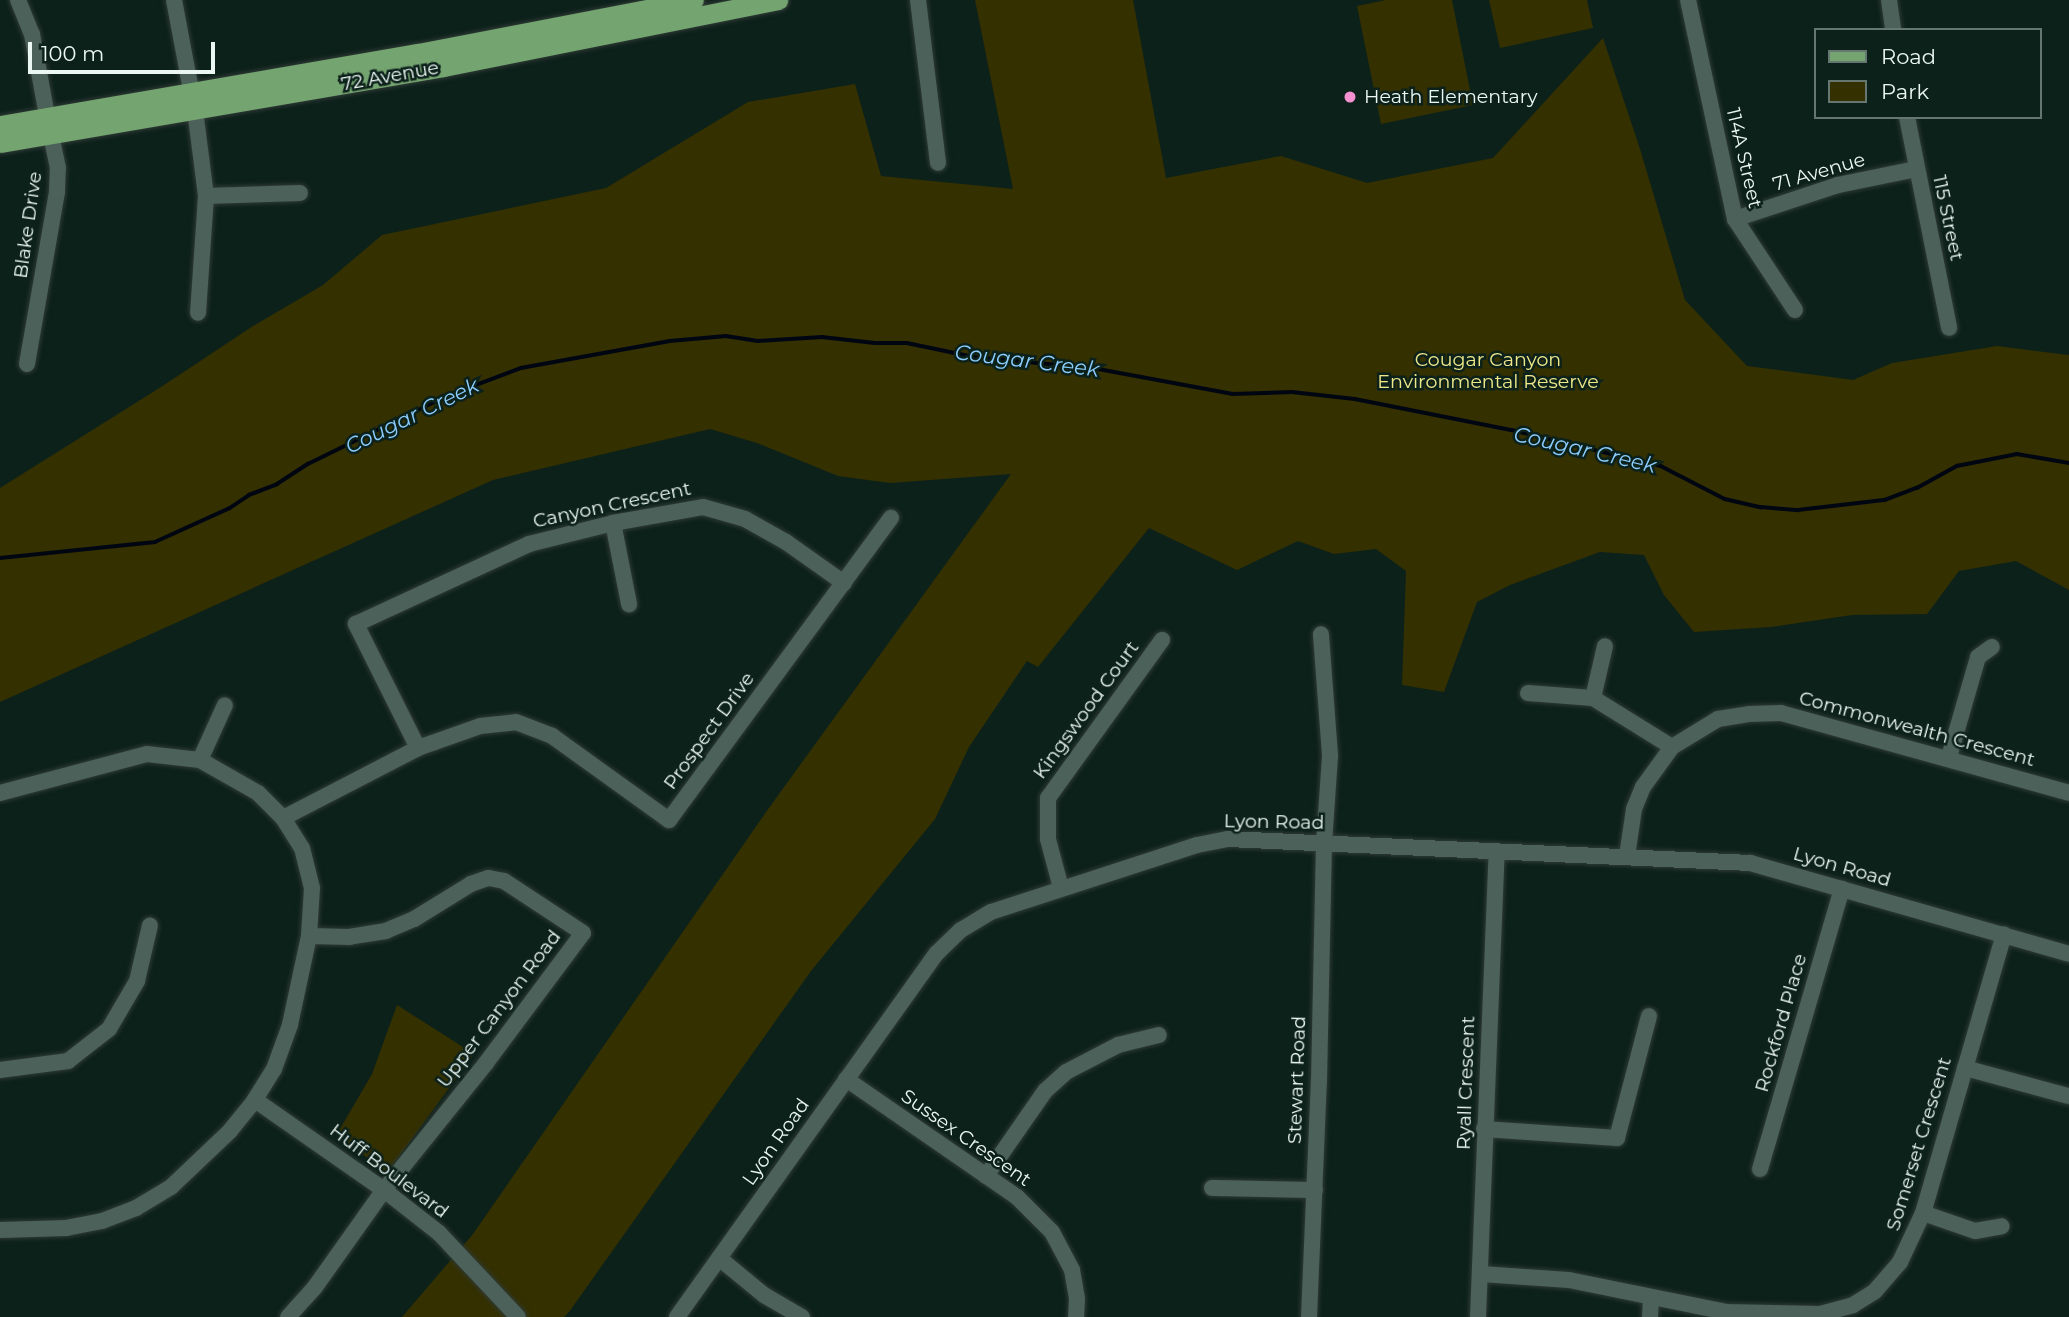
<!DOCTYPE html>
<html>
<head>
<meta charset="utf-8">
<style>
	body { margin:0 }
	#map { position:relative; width:2069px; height:1317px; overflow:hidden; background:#0d211b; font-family:Montserrat,sans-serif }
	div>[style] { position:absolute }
	.green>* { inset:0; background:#343000 }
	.stream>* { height:3.5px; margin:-1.75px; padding:0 1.75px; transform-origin:1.75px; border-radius:1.75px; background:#000611 }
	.roads { filter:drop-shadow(0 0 2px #2f3a35) drop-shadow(0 0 2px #2f3a35) }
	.minor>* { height:16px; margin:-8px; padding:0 8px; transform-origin:8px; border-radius:8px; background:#4b615a }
	.major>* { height:19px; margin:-9.5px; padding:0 9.5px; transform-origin:9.5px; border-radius:9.5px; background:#74a470 }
	.dots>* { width:19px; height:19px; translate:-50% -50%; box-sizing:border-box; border:4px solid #0d211b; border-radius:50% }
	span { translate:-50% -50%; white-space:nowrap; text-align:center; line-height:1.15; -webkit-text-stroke:5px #0d211b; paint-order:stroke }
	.street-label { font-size:19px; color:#ebf7f3 }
	.poi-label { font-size:19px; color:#ebf7f3 }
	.left { translate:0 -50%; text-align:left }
	.park-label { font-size:19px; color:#eee889 }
	.water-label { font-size:21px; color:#8bcdfc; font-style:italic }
	.legend { position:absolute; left:1814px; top:28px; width:228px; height:91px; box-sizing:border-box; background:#0d211b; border:2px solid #667771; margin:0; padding:9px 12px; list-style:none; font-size:21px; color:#ebf7f3 }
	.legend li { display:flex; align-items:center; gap:14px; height:35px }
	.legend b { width:35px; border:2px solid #667771 }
	.scale { position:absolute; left:28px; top:42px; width:187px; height:32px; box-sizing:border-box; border:4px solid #ebf7f3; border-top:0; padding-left:9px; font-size:21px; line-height:24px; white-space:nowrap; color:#ebf7f3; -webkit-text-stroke:5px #0d211b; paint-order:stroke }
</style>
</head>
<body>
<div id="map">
	<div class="green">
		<div style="clip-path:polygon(975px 0,1133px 0,1166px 178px,1281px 156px,1367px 183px,1493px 158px,1603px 38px,1640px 149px,1685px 300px,1747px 366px,1853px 380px,1892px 363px,1997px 346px,2069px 355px,2069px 590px,2016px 561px,1959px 571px,1927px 614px,1852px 615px,1771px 627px,1694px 632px,1664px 595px,1644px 555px,1600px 552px,1510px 585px,1477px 602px,1444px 692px,1402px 685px,1406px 571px,1376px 549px,1334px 554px,1298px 541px,1237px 570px,1149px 528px,1038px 667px,1027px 661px,969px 747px,935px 819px,811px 971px,569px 1312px,564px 1317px,402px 1317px,473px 1234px,766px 812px,1011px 474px,890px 483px,838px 476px,757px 443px,710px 429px,493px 480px,0 702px,0 488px,161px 387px,253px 326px,323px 285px,382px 235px,606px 188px,748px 102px,855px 84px,881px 176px,1013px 189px)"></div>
		<div style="clip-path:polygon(1386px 0,1452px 0,1473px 105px,1381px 124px,1357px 6px)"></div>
		<div style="clip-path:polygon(1489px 0,1587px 0,1593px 28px,1500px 48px)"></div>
		<div style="clip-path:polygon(397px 1005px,474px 1054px,387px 1173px,337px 1134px,372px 1074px)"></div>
	</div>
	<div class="stream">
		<div style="left:0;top:558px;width:156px;rotate:-5.9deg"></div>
		<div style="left:155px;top:542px;width:82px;rotate:-24.4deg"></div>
		<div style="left:230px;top:508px;width:23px;rotate:-34deg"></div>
		<div style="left:249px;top:495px;width:30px;rotate:-21deg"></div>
		<div style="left:277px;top:484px;width:37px;rotate:-33deg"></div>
		<div style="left:308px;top:464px;width:155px;rotate:-26.1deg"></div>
		<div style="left:447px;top:396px;width:79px;rotate:-20.7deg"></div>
		<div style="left:521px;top:368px;width:151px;rotate:-10.3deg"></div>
		<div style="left:670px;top:341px;width:56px;rotate:-5.1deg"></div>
		<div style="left:726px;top:336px;width:32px;rotate:9deg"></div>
		<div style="left:758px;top:341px;width:64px;rotate:-3.6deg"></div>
		<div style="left:822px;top:337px;width:53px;rotate:6.5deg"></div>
		<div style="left:875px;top:343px;width:32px"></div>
		<div style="left:907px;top:343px;width:68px;rotate:11.8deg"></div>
		<div style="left:974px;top:357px;width:120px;rotate:5.3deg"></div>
		<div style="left:1093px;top:368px;width:142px;rotate:10.5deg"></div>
		<div style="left:1233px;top:394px;width:59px;rotate:-1.9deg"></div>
		<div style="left:1292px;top:392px;width:63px;rotate:6.3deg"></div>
		<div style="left:1355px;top:399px;width:160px;rotate:11.2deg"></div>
		<div style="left:1512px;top:430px;width:153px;rotate:13.6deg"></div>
		<div style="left:1661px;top:466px;width:72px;rotate:27.3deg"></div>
		<div style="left:1725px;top:499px;width:37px;rotate:13deg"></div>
		<div style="left:1761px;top:507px;width:37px;rotate:5deg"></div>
		<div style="left:1798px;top:510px;width:88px;rotate:-6.6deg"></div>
		<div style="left:1885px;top:500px;width:34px;rotate:-21deg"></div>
		<div style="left:1917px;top:488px;width:46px;rotate:-28.8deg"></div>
		<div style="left:1957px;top:466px;width:61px;rotate:-11.3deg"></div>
		<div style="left:2017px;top:454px;width:53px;rotate:9.8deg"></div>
	</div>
	<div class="roads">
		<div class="minor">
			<div style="left:18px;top:0;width:37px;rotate:68deg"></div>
			<div style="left:32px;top:34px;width:83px;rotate:79.6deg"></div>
			<div style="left:174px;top:0;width:92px;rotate:79.3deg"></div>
			<div style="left:918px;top:0;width:164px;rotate:83deg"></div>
			<div style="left:1688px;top:0;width:224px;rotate:77.9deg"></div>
			<div style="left:1735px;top:219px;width:109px;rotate:56.6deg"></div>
			<div style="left:1889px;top:0;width:30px;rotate:82deg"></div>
			<div style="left:195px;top:110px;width:87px;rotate:82.7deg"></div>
			<div style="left:206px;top:196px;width:117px;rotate:93.9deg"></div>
			<div style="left:1907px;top:117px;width:215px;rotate:78.7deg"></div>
			<div style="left:206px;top:196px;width:94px;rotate:-1.8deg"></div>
			<div style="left:1735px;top:219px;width:108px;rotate:-18.3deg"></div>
			<div style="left:1838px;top:185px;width:80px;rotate:-11.6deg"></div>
			<div style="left:27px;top:364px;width:175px;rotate:-80.1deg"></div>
			<div style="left:57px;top:192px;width:24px;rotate:-88deg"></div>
			<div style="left:58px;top:168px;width:35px;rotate:-102deg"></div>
			<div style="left:613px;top:523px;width:83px;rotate:78.8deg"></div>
			<div style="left:1528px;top:693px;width:65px;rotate:4.4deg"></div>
			<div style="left:1593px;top:698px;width:93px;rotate:31.8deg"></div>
			<div style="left:1593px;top:698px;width:53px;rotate:-77deg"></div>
			<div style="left:418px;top:748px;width:139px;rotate:-116.6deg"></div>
			<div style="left:356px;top:624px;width:191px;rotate:-24.8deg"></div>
			<div style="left:529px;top:544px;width:87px;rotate:-14deg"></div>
			<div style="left:613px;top:523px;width:91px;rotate:-10.1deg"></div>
			<div style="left:703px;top:507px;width:44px;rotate:15.9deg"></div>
			<div style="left:745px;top:519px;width:47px;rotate:29.3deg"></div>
			<div style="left:786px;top:542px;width:71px;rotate:35.3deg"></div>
			<div style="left:1949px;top:757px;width:104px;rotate:-73.8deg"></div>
			<div style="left:1978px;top:657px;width:17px;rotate:-36deg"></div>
			<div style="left:200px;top:760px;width:60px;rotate:-65.6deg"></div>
			<div style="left:0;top:793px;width:152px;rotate:-14.9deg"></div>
			<div style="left:147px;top:754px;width:53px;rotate:6.5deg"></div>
			<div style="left:200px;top:760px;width:67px;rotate:29.6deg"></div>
			<div style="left:258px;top:793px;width:35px;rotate:45deg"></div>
			<div style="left:283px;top:818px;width:36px;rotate:58deg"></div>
			<div style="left:302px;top:848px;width:41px;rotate:76deg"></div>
			<div style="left:312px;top:888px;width:48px;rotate:93.6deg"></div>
			<div style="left:309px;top:936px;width:91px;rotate:102.1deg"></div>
			<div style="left:290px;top:1025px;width:47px;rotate:110deg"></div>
			<div style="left:274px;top:1069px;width:36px;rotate:122deg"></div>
			<div style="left:255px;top:1100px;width:40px;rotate:129deg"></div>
			<div style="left:230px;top:1131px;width:81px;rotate:136.5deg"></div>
			<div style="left:171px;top:1187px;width:41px;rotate:149deg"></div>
			<div style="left:136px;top:1208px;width:36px;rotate:159deg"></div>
			<div style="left:102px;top:1221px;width:36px;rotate:169deg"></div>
			<div style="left:67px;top:1228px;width:67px;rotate:178.3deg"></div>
			<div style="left:283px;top:818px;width:152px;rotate:-27.4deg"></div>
			<div style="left:418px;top:748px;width:66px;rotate:-19.5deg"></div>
			<div style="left:480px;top:726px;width:36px;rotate:-6deg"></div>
			<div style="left:516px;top:722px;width:39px;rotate:21deg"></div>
			<div style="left:552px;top:736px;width:144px;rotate:35.7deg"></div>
			<div style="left:669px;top:820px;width:375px;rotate:-53.7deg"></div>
			<div style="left:1627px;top:856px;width:48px;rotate:-81.5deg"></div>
			<div style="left:1634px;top:809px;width:24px;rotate:-68deg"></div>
			<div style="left:1643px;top:787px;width:49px;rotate:-54.1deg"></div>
			<div style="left:1672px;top:747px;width:54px;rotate:-31.3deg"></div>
			<div style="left:1718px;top:719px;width:31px;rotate:-9deg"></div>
			<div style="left:1749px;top:714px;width:32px;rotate:-2deg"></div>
			<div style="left:1781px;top:713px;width:299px;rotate:15.5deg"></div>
			<div style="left:1061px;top:888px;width:51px;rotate:-104.9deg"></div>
			<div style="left:1048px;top:839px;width:41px;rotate:-90deg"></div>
			<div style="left:1048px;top:798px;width:195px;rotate:-54.2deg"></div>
			<div style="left:1965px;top:1068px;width:107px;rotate:15.2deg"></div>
			<div style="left:0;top:1070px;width:69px;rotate:-7.5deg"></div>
			<div style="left:68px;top:1061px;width:52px;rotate:-38deg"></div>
			<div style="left:109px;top:1029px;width:56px;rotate:-59.7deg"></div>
			<div style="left:137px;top:981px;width:57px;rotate:-76.9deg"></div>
			<div style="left:846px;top:1079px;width:208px;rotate:34.6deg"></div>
			<div style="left:1017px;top:1197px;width:49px;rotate:45deg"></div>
			<div style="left:1052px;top:1232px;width:43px;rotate:62.2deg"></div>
			<div style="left:1072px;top:1270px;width:29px;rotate:80deg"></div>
			<div style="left:1077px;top:1299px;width:18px;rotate:93deg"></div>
			<div style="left:255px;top:1100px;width:157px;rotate:34.9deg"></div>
			<div style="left:384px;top:1190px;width:70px;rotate:38deg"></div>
			<div style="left:439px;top:1233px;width:115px;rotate:46.8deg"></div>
			<div style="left:1484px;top:1129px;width:133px;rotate:3.9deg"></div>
			<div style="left:1617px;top:1138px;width:126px;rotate:-75.3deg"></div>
			<div style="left:1760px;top:1169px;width:292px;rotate:-73.7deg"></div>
			<div style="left:986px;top:1176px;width:103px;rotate:-55.2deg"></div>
			<div style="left:1045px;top:1091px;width:28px;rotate:-42deg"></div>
			<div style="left:1066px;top:1072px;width:59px;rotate:-27.4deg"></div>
			<div style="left:1118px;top:1045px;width:42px;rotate:-13.7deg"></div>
			<div style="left:1212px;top:1188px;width:103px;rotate:1.1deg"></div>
			<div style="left:1923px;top:1213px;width:55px;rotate:19.1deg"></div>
			<div style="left:1975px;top:1231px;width:27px;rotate:-10deg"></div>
			<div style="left:719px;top:1258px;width:58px;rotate:39.4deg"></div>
			<div style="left:764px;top:1295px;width:44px;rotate:30.1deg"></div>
			<div style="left:1481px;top:1274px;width:88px;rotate:3.9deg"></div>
			<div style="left:1569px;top:1280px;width:160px;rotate:11.5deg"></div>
			<div style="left:1726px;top:1312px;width:94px;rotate:1.2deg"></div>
			<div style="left:1820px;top:1314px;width:34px;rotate:-15deg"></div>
			<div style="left:1853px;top:1305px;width:26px;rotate:-32deg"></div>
			<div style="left:1875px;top:1291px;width:38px;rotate:-49deg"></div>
			<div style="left:1900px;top:1262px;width:54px;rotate:-64.9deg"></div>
			<div style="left:1923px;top:1213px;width:290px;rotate:-73.8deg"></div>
			<div style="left:288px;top:1317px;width:40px;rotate:-48deg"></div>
			<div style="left:315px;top:1287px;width:119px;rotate:-54.6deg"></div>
			<div style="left:384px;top:1190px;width:163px;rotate:-51.2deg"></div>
			<div style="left:486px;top:1063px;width:162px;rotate:-53.3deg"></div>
			<div style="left:583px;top:933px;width:95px;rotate:-146.6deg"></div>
			<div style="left:504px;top:881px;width:16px;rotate:-169deg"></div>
			<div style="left:488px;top:878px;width:18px;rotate:161deg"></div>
			<div style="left:471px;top:884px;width:67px;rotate:148.4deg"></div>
			<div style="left:414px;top:919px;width:30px;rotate:157deg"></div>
			<div style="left:386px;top:931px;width:36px;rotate:171deg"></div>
			<div style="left:350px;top:937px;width:41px;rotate:-178.6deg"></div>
			<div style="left:677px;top:1317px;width:447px;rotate:-54.5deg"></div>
			<div style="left:937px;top:953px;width:33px;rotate:-44deg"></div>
			<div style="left:961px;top:930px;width:35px;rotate:-31deg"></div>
			<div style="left:991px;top:912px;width:217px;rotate:-18deg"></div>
			<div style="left:1197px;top:845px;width:32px;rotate:-11deg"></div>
			<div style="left:1228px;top:839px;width:523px;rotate:2.63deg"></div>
			<div style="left:1750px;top:863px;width:332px;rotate:15.9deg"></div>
			<div style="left:1309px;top:1317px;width:236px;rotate:-87.6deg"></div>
			<div style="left:1319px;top:1081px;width:237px;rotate:-88.8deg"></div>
			<div style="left:1324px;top:844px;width:89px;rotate:-86.1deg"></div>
			<div style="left:1330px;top:755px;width:121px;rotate:-94.3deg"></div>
			<div style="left:1478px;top:1317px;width:465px;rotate:-87.7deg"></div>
			<div style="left:1650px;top:1317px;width:19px;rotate:-87deg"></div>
		</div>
		<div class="major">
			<div style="left:0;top:125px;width:424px;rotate:-9.8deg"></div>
			<div style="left:418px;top:53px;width:281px;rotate:-10.9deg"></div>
			<div style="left:0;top:143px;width:449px;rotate:-9.7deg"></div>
			<div style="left:443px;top:67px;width:342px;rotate:-11.3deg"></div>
		</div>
	</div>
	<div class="dots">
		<div style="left:1350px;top:97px;background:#f590d1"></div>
	</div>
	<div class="street-label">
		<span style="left:390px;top:76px;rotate:-10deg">72 Avenue</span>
		<span style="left:1744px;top:158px;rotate:77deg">114A Street</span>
		<span style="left:1819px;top:172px;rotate:-16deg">71 Avenue</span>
		<span style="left:1948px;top:218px;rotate:78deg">115 Street</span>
		<span style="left:28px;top:225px;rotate:-82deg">Blake Drive</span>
		<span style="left:612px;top:505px;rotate:-12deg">Canyon Crescent</span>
		<span style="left:1086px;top:710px;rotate:-54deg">Kingswood Court</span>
		<span style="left:1917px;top:729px;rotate:15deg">Commonwealth Crescent</span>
		<span style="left:709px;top:731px;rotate:-54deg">Prospect Drive</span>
		<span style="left:1274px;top:822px;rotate:1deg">Lyon Road</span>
		<span style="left:1842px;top:867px;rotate:16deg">Lyon Road</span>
		<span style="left:499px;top:1009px;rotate:-53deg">Upper Canyon Road</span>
		<span style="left:1781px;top:1023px;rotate:-74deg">Rockford Place</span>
		<span style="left:1297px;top:1080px;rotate:-88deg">Stewart Road</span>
		<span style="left:1466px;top:1083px;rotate:-88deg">Ryall Crescent</span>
		<span style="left:966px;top:1138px;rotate:35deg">Sussex Crescent</span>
		<span style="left:776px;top:1142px;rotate:-55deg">Lyon Road</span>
		<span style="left:1919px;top:1144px;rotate:-73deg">Somerset Crescent</span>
		<span style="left:389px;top:1171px;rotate:37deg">Huff Boulevard</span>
	</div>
	<div class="poi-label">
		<span class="left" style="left:1364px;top:97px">Heath Elementary</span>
	</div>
	<div class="park-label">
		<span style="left:1488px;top:371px">Cougar Canyon<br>Environmental Reserve</span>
	</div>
	<div class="water-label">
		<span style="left:1027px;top:361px;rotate:7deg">Cougar Creek</span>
		<span style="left:412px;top:416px;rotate:-26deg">Cougar Creek</span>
		<span style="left:1585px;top:450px;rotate:13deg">Cougar Creek</span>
	</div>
	<ul class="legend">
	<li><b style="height:9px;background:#74a470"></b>Road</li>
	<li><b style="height:19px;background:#343000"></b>Park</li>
	</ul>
	<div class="scale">100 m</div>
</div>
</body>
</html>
